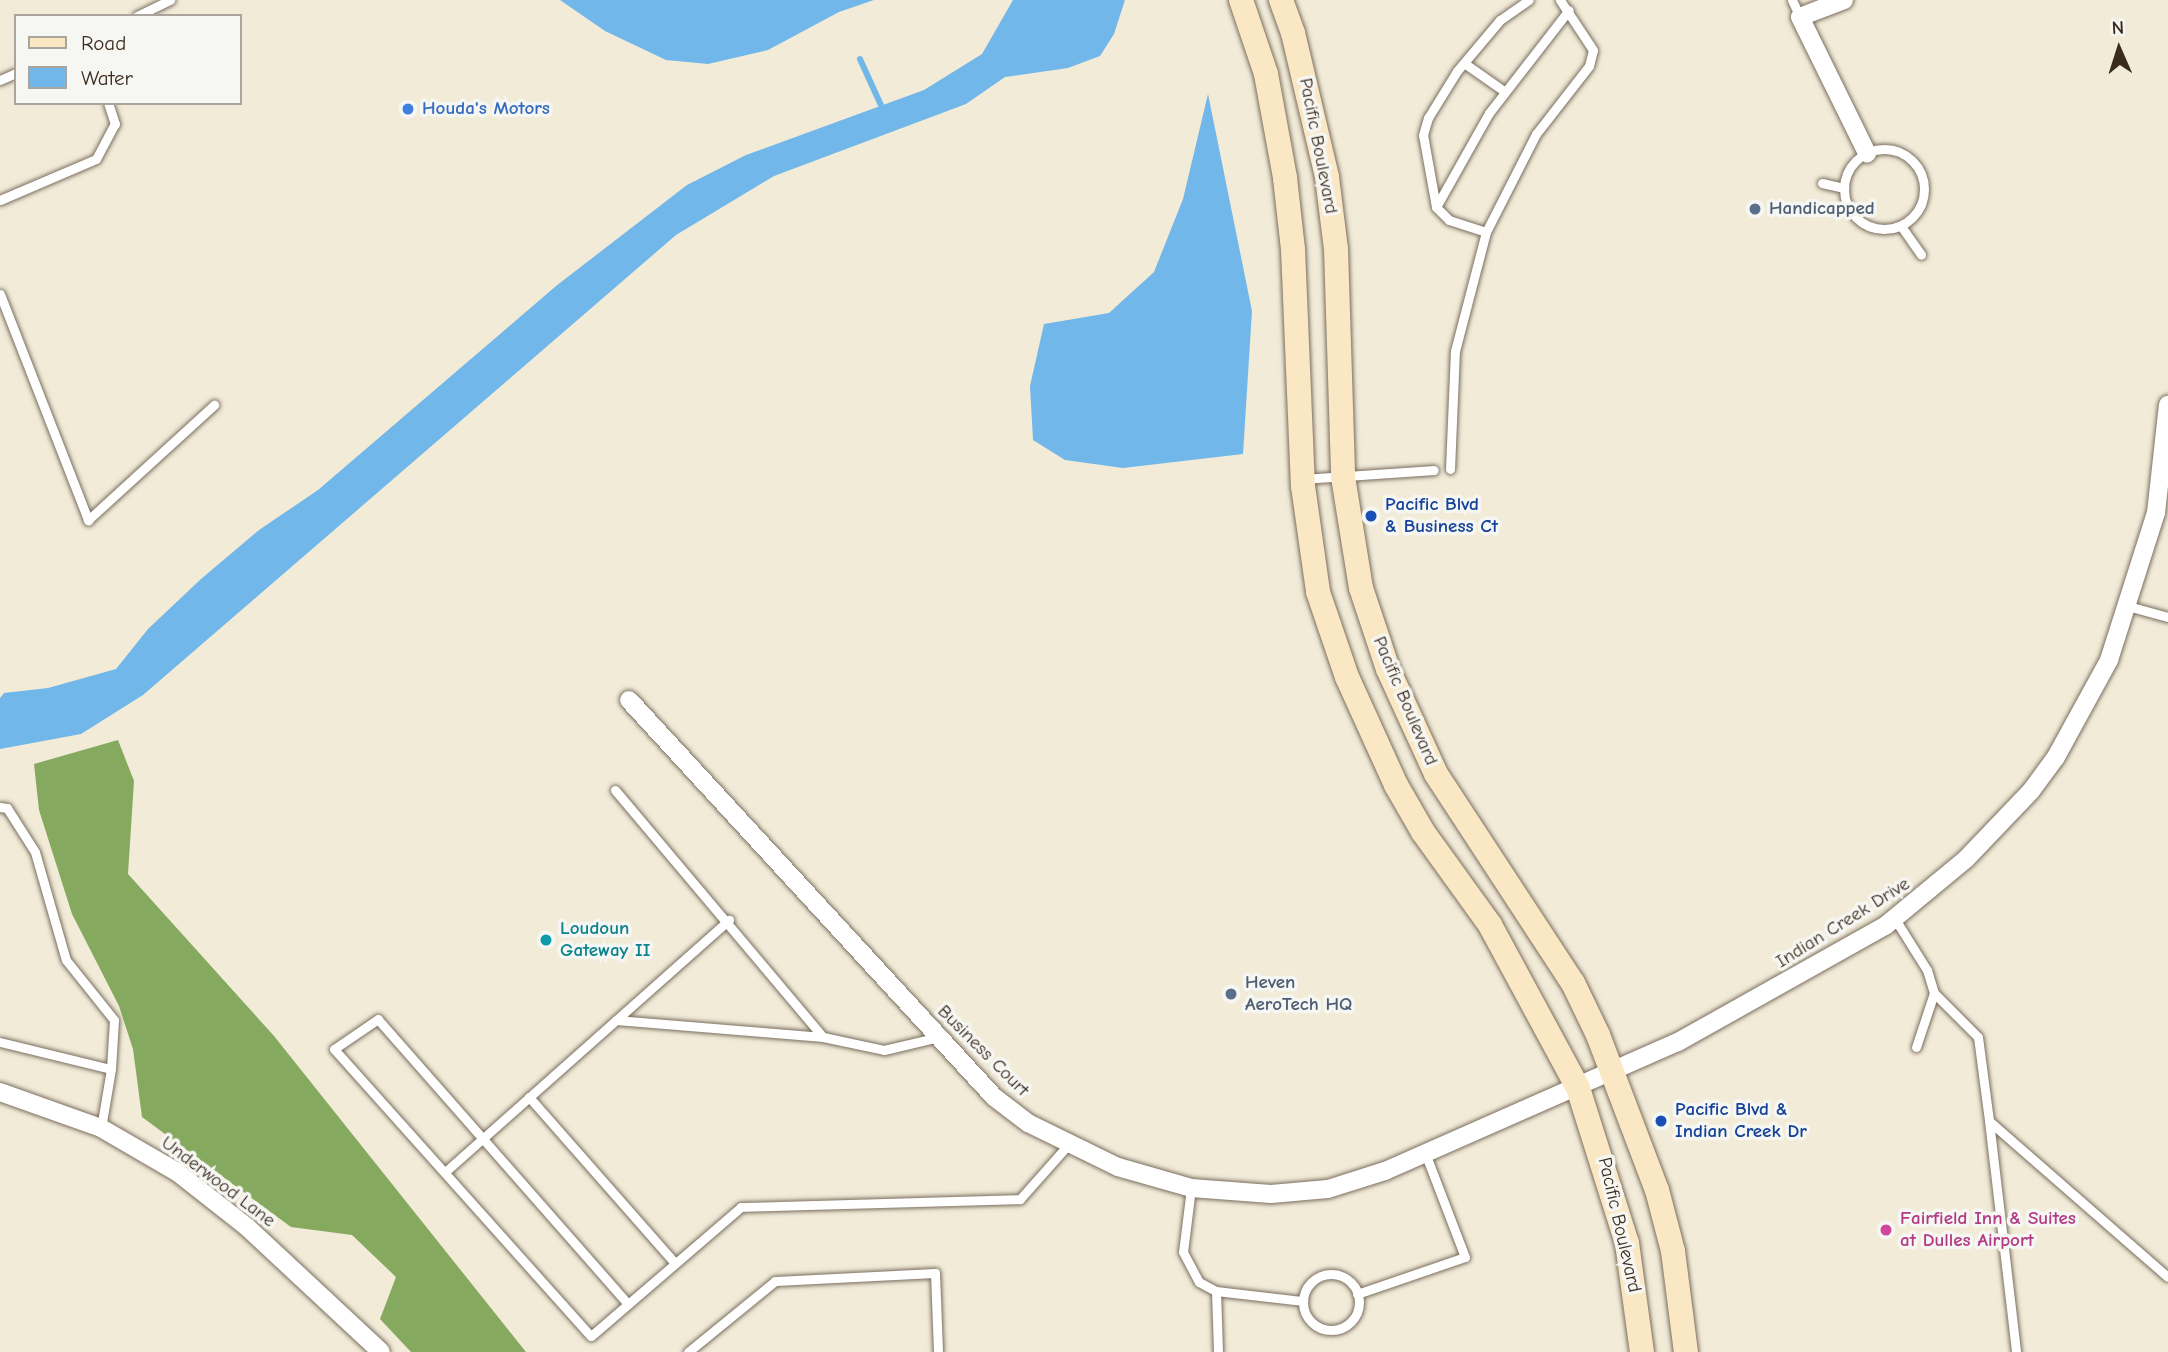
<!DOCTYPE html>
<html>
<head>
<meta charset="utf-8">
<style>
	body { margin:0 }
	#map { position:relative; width:2168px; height:1352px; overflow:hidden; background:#f1ebd8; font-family:"Comic Neue",sans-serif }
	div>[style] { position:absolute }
	.forest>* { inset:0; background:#85a95e }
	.water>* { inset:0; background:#72b7e9 }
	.stream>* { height:6px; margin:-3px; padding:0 3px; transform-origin:3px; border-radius:3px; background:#72b7e9 }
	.roads { filter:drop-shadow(0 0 2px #7b6e5f) drop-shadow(0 0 2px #7b6e5f) }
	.lane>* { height:9px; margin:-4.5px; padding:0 4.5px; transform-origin:4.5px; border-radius:4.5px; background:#fff }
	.lane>.ring { margin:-4.5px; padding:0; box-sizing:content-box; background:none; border:9px solid #fff; border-radius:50% }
	.street>* { height:18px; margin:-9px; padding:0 9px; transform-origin:9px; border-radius:9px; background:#fff }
	.secondary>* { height:24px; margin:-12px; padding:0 12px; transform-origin:12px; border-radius:12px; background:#fae7c3 }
	.dots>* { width:19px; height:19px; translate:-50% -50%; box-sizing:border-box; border:4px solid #f6f6f2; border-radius:50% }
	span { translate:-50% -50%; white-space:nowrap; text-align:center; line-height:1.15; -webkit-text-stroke:7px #f6f6f2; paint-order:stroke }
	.shop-label { font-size:19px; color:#366cbe; font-weight:700 }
	.left { translate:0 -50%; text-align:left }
	.street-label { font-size:19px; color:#3b2a1e }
	.service-label { font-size:19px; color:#4e5e75; font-weight:700 }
	.transit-label { font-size:19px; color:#164399; font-weight:700 }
	.culture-label { font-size:19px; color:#0d838f; font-weight:700 }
	.hotel-label { font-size:19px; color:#b23c85; font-weight:700 }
	.legend { position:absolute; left:14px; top:14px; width:228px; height:91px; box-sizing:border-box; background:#f6f6f2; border:2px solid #aba49d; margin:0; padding:9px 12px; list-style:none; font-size:21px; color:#3b2a1e }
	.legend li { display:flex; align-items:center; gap:14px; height:35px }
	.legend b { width:35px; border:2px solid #aba49d }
	.north { position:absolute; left:2084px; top:14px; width:70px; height:70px; -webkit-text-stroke:5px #f6f6f2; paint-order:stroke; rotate:357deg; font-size:19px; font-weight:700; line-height:28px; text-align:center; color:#3b2a1e }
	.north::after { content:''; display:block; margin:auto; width:24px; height:32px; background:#3b2a1e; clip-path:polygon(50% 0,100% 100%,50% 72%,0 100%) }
</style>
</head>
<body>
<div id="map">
	<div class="forest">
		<div style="clip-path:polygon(118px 740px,134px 781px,128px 874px,274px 1036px,526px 1352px,411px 1352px,380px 1319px,396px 1277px,352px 1235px,291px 1227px,142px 1117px,133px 1049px,119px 1006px,72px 914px,39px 810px,34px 764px)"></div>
	</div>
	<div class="water">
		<div style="clip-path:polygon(560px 0,874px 0,839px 12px,768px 50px,708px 64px,666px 60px,605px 31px)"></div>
		<div style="clip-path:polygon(1013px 0,1125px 0,1114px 34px,1100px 56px,1068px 68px,1005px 77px,966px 104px,774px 176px,676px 235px,143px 695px,81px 734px,0 749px,0 698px,4px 693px,48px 688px,116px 669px,148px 629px,201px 579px,259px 530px,318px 490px,556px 286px,687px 185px,746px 155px,924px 90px,982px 54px)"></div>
		<div style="clip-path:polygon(1208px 94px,1252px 311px,1243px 454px,1123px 468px,1065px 460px,1033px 440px,1030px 386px,1044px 324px,1109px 313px,1154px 272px,1183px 199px)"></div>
	</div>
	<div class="stream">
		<div style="left:860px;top:59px;width:58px;rotate:65.6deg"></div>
	</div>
	<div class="roads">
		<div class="lane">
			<div style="left:1792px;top:0;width:19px;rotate:65deg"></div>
			<div style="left:137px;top:16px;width:37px;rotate:-26deg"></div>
			<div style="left:1464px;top:63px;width:49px;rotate:35deg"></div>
			<div style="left:0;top:80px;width:17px;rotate:-24deg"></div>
			<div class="ring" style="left:1844px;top:149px;width:71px;height:71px"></div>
			<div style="left:1822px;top:183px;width:23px;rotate:13deg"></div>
			<div style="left:0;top:200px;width:104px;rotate:-23.1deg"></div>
			<div style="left:96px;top:159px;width:40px;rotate:-62deg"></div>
			<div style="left:115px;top:124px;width:22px;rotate:-108deg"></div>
			<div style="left:1436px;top:207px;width:108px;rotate:-60.6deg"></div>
			<div style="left:1489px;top:113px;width:130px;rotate:-52.2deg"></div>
			<div style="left:1901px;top:226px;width:35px;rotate:55deg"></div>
			<div style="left:1486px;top:232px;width:110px;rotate:-63deg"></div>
			<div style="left:1536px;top:134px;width:86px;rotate:-52.1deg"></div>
			<div style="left:1589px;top:66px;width:16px;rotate:-76deg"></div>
			<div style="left:1593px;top:50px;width:60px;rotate:-123.4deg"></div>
			<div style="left:0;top:294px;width:243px;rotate:68.7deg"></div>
			<div style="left:88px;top:520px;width:171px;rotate:-42.4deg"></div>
			<div style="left:1450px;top:469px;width:118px;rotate:-87.6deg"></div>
			<div style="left:1455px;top:351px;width:123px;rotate:-75.4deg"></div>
			<div style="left:1486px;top:232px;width:39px;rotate:-162deg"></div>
			<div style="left:1449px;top:220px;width:18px;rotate:-135deg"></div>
			<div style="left:1436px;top:207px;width:73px;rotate:-100.2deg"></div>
			<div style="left:1423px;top:135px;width:18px;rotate:-74deg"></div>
			<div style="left:1428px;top:118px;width:55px;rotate:-58.3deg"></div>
			<div style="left:1457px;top:71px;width:67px;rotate:-49.9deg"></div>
			<div style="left:1500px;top:20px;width:35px;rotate:-35deg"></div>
			<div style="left:1303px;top:479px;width:131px;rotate:-3.9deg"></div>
			<div style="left:2128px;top:606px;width:41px;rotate:15.4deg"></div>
			<div style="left:615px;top:790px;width:323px;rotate:49.9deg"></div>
			<div style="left:0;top:807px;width:7px;rotate:8deg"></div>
			<div style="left:7px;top:808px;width:52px;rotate:57.5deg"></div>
			<div style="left:35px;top:852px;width:112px;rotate:74deg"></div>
			<div style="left:66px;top:960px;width:77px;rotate:51.3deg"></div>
			<div style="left:114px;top:1020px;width:49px;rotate:93.5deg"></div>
			<div style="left:1895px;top:919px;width:60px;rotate:57.9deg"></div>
			<div style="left:1927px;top:970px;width:24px;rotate:73deg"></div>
			<div style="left:1934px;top:993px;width:57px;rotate:108.4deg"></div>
			<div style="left:1934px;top:993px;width:62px;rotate:45deg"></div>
			<div style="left:1978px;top:1037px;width:85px;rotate:82.5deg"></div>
			<div style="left:1989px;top:1121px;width:237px;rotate:41.1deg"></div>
			<div style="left:616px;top:1020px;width:208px;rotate:4.7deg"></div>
			<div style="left:823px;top:1037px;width:62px;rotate:12deg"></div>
			<div style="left:884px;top:1050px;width:57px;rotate:-13.3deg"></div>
			<div style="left:0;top:1042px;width:114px;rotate:13.7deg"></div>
			<div style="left:111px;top:1069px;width:60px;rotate:99.6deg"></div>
			<div style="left:529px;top:1097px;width:221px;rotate:48.7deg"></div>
			<div style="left:1989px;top:1121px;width:233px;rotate:83.3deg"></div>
			<div style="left:445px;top:1172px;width:380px;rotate:-41.6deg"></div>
			<div style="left:1191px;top:1188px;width:64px;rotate:97.1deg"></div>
			<div style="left:1183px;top:1252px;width:34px;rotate:62deg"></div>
			<div style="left:1199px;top:1282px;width:19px;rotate:28deg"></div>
			<div style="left:1216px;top:1291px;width:88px;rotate:6.6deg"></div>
			<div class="ring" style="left:1303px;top:1274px;width:47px;height:47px"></div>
			<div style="left:1216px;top:1291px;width:61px;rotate:88.1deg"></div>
			<div style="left:1357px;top:1294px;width:114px;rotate:-18.9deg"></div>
			<div style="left:1465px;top:1257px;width:111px;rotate:-111deg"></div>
			<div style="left:628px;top:1304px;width:379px;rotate:-131.3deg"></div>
			<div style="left:378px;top:1019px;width:53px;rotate:145.7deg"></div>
			<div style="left:334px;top:1049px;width:385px;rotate:48.2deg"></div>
			<div style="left:591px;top:1336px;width:198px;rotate:-40.7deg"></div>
			<div style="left:741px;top:1207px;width:279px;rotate:-1.6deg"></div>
			<div style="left:1020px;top:1199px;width:72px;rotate:-48.4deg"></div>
			<div style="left:688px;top:1352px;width:112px;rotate:-39.2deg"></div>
			<div style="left:775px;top:1281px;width:160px;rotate:-2.9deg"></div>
			<div style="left:935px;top:1273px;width:79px;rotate:87.8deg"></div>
		</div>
		<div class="street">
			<div style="left:1844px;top:0;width:47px;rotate:158.9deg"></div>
			<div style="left:1800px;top:17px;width:152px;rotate:63.8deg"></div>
			<div style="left:629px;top:700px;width:539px;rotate:47.4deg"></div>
			<div style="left:994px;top:1097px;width:43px;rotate:37.4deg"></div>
			<div style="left:1028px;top:1123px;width:100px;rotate:26.1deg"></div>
			<div style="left:1118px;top:1167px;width:76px;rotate:16deg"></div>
			<div style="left:1191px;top:1188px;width:80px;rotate:4.3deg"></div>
			<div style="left:1271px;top:1194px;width:57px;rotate:-5deg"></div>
			<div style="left:1328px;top:1189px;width:60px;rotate:-17.5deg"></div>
			<div style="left:1385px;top:1171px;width:320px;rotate:-23.8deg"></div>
			<div style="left:1678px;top:1042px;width:237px;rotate:-29.3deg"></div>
			<div style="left:1885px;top:926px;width:105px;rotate:-39.6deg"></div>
			<div style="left:1966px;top:859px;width:94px;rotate:-46.3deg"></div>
			<div style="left:2031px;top:791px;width:42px;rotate:-53.7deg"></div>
			<div style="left:2056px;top:757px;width:111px;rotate:-61.3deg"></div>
			<div style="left:2109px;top:660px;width:154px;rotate:-72.3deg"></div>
			<div style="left:2156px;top:513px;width:109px;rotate:-83.7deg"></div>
			<div style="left:0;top:1092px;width:107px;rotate:19.6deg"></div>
			<div style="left:101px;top:1128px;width:88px;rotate:30.1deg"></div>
			<div style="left:177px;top:1172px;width:89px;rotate:38.2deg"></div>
			<div style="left:247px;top:1227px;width:183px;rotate:43deg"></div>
		</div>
		<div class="secondary">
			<div style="left:1241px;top:0;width:78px;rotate:71.3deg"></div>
			<div style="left:1266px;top:74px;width:106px;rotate:79.6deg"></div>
			<div style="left:1285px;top:178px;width:71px;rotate:83.6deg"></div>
			<div style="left:1293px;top:249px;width:237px;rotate:87.6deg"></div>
			<div style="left:1303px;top:486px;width:107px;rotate:81.9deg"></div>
			<div style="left:1318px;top:592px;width:90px;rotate:71.2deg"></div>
			<div style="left:1347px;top:677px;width:119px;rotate:65.6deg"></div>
			<div style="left:1396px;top:785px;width:54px;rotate:60.1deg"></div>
			<div style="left:1423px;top:832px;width:115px;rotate:54.2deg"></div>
			<div style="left:1490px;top:925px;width:185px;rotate:61.6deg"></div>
			<div style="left:1578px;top:1088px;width:163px;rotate:72.5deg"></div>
			<div style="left:1627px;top:1243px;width:110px;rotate:82.2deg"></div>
			<div style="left:1281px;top:0;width:35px;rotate:70deg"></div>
			<div style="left:1293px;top:33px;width:148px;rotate:76.7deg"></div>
			<div style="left:1327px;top:177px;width:73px;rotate:82.9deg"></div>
			<div style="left:1336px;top:249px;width:228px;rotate:88.2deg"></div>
			<div style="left:1343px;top:477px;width:112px;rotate:80.8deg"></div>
			<div style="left:1361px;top:588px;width:85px;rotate:71.6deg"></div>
			<div style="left:1388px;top:669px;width:115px;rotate:65.4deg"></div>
			<div style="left:1436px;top:774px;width:250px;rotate:56.8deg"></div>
			<div style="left:1573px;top:983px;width:58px;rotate:64.3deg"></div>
			<div style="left:1598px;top:1035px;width:166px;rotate:69.2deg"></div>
			<div style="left:1657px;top:1190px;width:63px;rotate:75.3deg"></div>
			<div style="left:1673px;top:1251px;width:102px;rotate:82.7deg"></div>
		</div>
	</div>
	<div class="dots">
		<div style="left:408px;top:109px;background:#3f7fe0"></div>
		<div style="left:1755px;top:209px;background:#5c6f8a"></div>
		<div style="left:1371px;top:516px;background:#1a4fb4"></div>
		<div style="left:546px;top:940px;background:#0f9aa8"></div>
		<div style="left:1231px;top:994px;background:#5c6f8a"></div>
		<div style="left:1661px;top:1121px;background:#1a4fb4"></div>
		<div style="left:1886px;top:1230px;background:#d1479c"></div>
	</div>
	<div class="shop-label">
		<span class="left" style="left:422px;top:109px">Houda's Motors</span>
	</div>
	<div class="street-label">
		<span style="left:1318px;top:146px;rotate:79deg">Pacific Boulevard</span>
		<span style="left:1405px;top:701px;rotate:67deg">Pacific Boulevard</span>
		<span style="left:1843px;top:923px;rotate:-32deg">Indian Creek Drive</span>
		<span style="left:983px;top:1051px;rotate:45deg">Business Court</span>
		<span style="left:218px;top:1182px;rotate:37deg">Underwood Lane</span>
		<span style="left:1619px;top:1225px;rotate:77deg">Pacific Boulevard</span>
	</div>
	<div class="service-label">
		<span class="left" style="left:1769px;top:209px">Handicapped</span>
		<span class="left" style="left:1245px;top:994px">Heven<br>AeroTech HQ</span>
	</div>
	<div class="transit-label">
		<span class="left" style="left:1385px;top:516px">Pacific Blvd<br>&amp; Business Ct</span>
		<span class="left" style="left:1675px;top:1121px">Pacific Blvd &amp;<br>Indian Creek Dr</span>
	</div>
	<div class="culture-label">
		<span class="left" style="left:560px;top:940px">Loudoun<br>Gateway II</span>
	</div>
	<div class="hotel-label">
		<span class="left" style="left:1900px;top:1230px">Fairfield Inn &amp; Suites<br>at Dulles Airport</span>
	</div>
	<ul class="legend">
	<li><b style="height:9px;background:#fae7c3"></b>Road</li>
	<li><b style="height:19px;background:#72b7e9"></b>Water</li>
	</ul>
	<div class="north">N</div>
</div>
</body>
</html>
